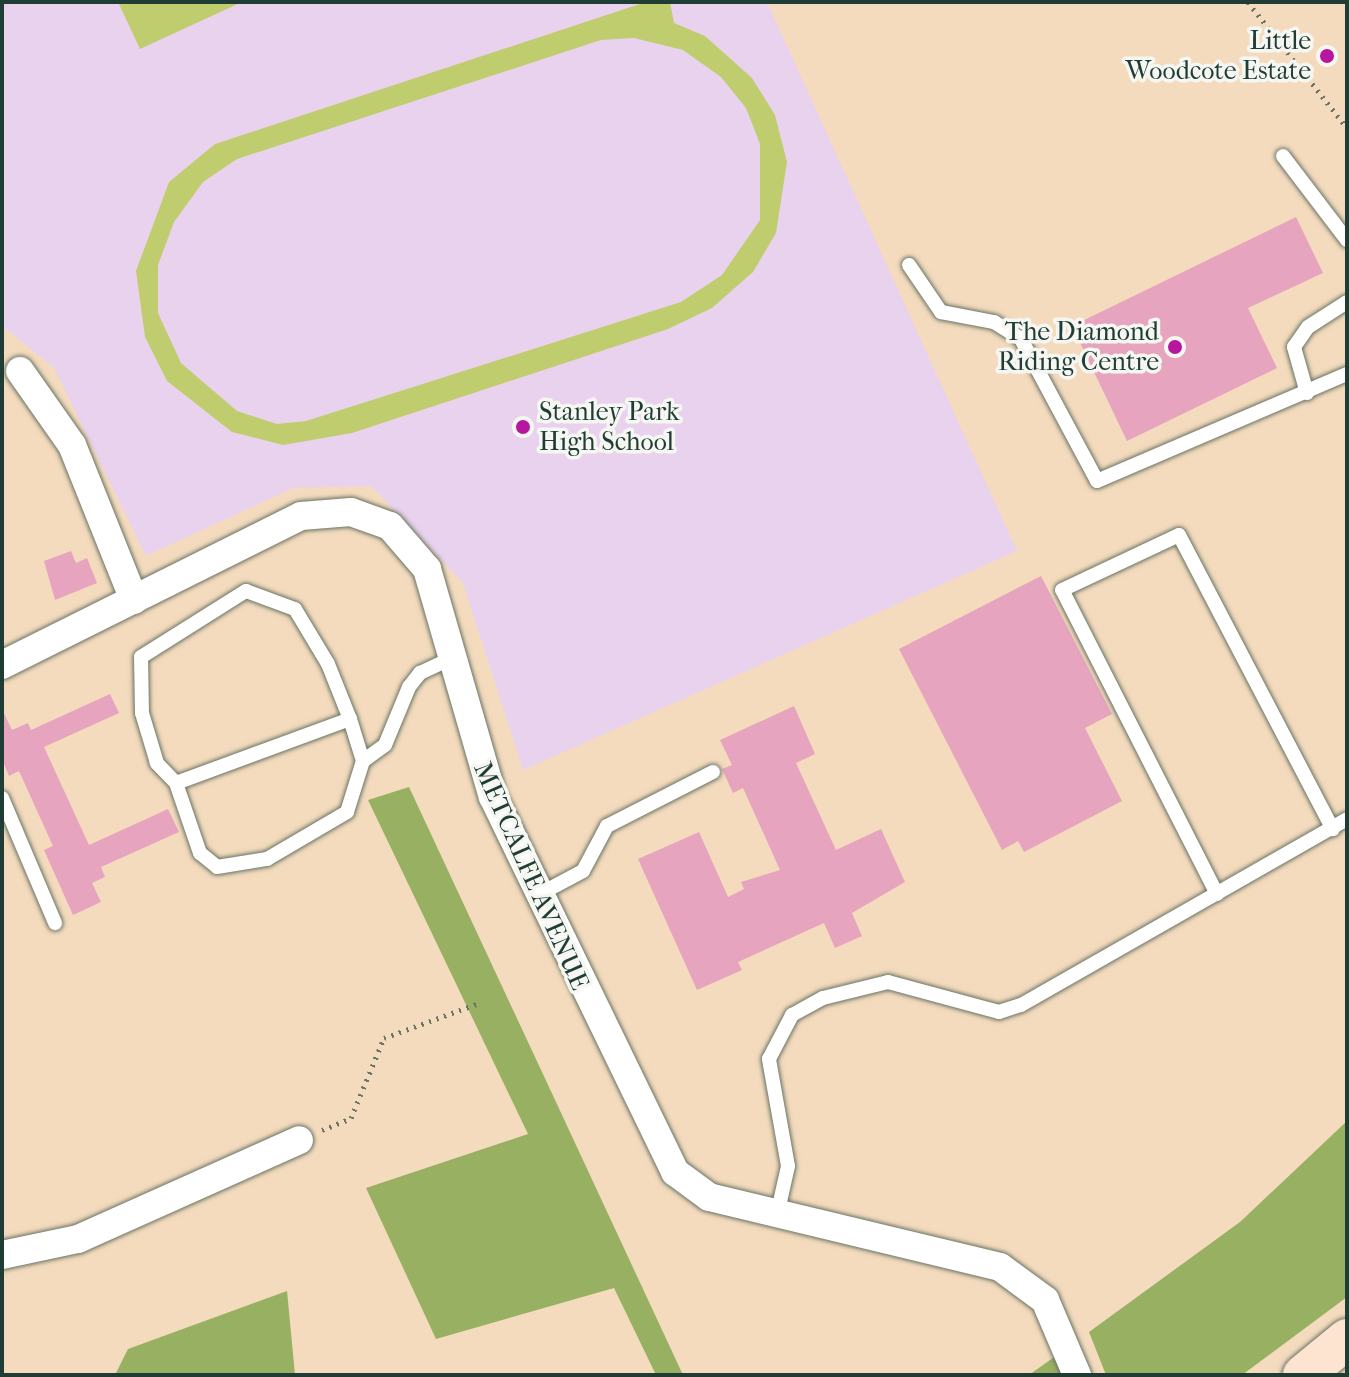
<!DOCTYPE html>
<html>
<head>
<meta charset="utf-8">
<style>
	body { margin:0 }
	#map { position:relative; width:1349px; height:1377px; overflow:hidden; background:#f4dbbe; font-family:"IM FELL French Canon",serif }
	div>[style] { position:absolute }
	.built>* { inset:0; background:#e9d2ed }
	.green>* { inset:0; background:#c0cd6f }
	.forest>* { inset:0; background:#98b062 }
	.building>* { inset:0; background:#e6a4bf }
	.path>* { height:5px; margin-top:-2.5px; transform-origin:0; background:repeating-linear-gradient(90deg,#6a7464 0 2px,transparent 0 8px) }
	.roads { filter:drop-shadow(0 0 2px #6a7464) drop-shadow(0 0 2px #6a7464) }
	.service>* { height:14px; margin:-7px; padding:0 7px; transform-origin:7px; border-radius:7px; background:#fff }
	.minor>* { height:28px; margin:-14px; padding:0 14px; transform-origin:14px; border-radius:14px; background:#fff }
	.secondary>* { height:40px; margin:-20px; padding:0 20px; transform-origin:20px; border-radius:20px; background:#fde4d1 }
	.dots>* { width:22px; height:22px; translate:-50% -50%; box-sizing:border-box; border:4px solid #f6f6f2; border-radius:50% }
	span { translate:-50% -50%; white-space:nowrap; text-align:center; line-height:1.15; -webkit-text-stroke:7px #f6f6f2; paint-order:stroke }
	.poi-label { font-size:26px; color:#1f3d34 }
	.right { translate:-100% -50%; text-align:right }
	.left { translate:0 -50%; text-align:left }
	.street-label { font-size:26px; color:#1f3d34 }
	.frame { position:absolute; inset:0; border:4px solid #1f3d34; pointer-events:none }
</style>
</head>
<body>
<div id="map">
	<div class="built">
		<div style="clip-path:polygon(2px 2px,767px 2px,1017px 551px,523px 770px,463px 583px,371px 486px,293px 488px,146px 556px,54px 368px,2px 326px)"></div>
	</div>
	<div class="green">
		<div style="clip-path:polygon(118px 2px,242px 2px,140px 49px)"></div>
		<div style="clip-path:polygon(evenodd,646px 2px,670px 2px,674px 23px,705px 36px,752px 78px,775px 115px,787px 162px,776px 233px,753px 272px,712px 308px,668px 329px,352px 433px,283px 445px,232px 432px,167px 381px,145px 337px,136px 271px,169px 182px,215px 144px,646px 2px,634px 38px,683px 50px,721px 77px,746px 108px,760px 144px,760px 220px,722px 275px,681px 302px,306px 421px,277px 424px,237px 411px,181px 363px,158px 313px,158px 265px,174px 222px,203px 182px,237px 159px,601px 40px,634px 38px)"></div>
	</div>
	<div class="forest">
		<div style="clip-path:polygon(409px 787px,549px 1087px,683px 1375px,656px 1375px,614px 1288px,436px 1339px,366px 1188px,528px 1134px,368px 800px)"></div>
		<div style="clip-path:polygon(1347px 1121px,1347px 1297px,1242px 1375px,1106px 1375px,1089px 1332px,1240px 1222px)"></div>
		<div style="clip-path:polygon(287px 1291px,295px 1375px,115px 1375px,128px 1349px)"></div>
		<div style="clip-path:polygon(1057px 1355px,1064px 1375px,1029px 1375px)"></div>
	</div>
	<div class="building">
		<div style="clip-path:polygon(1296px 217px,1323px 273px,1248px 308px,1277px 368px,1127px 441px,1072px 326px)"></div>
		<div style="clip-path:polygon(71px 551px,76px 563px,87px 558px,97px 583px,55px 600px,44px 561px)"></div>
		<div style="clip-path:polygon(1041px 576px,1112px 714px,1085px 728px,1122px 801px,1024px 852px,1018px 841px,1002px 850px,899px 649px)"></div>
		<div style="clip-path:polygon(110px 694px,119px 713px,44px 747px,89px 845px,168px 809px,179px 832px,101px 867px,105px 877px,92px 883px,101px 902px,73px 915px,44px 850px,53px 846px,19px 771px,9px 776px,2px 759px,2px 709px,12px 730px,28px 723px,31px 730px)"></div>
		<div style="clip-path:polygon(794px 706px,815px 754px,796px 763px,836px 850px,881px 829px,905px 882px,852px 913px,862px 936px,835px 948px,824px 923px,738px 962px,742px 970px,697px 990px,638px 859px,699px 832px,728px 897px,744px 889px,741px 882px,780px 870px,743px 788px,733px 793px,722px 769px,732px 765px,720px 740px)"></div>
	</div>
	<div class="path">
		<div style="left:1248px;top:2px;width:160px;rotate:51.8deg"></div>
		<div style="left:322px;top:1130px;width:31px;rotate:-22deg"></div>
		<div style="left:351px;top:1118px;width:87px;rotate:-67.6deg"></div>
		<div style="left:384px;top:1038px;width:101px;rotate:-20.2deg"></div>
	</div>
	<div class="roads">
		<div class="service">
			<div style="left:1283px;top:156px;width:106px;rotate:52.7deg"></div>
			<div style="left:909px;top:265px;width:57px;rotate:55.8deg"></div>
			<div style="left:941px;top:312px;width:54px;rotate:10.7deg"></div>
			<div style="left:994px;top:322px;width:32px;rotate:32deg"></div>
			<div style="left:1021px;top:339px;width:161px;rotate:61.8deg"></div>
			<div style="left:1097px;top:481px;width:272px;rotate:-23.2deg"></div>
			<div style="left:1307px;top:393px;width:48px;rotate:-105.8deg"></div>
			<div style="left:1294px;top:347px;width:24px;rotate:-55deg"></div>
			<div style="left:1308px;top:327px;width:46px;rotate:-32.7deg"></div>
			<div style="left:350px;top:719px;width:185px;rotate:159.8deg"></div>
			<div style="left:176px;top:783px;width:28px;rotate:-134deg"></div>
			<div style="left:157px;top:763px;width:52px;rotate:-106.7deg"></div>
			<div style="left:142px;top:713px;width:56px;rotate:-91deg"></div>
			<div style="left:141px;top:657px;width:124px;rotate:-32.2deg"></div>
			<div style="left:246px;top:591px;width:52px;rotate:20.2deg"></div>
			<div style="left:295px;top:609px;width:64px;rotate:59deg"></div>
			<div style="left:328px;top:664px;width:59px;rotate:68.2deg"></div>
			<div style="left:350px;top:719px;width:44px;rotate:72.8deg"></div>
			<div style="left:176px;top:783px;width:74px;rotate:71.1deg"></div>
			<div style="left:200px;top:853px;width:22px;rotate:39deg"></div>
			<div style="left:217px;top:867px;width:51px;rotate:-9.1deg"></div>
			<div style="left:267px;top:859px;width:93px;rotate:-30.4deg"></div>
			<div style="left:347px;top:812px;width:53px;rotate:-72.6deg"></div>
			<div style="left:363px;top:761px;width:27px;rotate:-36deg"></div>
			<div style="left:385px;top:745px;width:63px;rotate:-67.5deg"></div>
			<div style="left:409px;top:687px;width:18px;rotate:-52deg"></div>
			<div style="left:420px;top:673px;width:35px;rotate:-25deg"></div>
			<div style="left:2px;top:798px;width:136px;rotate:67deg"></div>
			<div style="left:1217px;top:894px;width:341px;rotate:-117deg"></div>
			<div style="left:1062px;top:590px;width:129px;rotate:-25.2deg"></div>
			<div style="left:1179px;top:535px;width:332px;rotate:62.4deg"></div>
			<div style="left:538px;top:895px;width:51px;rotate:-28.1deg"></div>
			<div style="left:583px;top:871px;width:51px;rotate:-61.9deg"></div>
			<div style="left:607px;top:826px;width:119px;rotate:-27deg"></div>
			<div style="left:777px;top:1215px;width:50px;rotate:-77.3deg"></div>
			<div style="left:788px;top:1166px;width:109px;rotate:-100.1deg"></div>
			<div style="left:769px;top:1059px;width:50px;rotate:-62.4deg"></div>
			<div style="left:792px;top:1015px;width:35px;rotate:-29deg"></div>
			<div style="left:823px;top:998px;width:67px;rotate:-13.8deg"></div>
			<div style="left:888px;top:982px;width:115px;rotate:15.1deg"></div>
			<div style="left:999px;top:1012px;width:23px;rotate:-18deg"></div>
			<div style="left:1021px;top:1005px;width:375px;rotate:-29.7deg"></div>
		</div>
		<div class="minor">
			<div style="left:20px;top:371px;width:90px;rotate:54.9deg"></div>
			<div style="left:72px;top:445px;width:167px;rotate:68.2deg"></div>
			<div style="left:2px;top:665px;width:334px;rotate:-26.5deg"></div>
			<div style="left:301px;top:516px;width:50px;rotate:-4.6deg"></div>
			<div style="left:351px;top:512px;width:41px;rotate:19.7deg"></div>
			<div style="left:390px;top:526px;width:57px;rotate:49.3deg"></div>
			<div style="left:427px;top:569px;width:237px;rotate:73.9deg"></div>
			<div style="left:493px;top:797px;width:417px;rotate:64.1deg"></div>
			<div style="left:675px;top:1172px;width:42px;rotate:36.3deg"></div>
			<div style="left:709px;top:1197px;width:299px;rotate:13.5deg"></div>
			<div style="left:1000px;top:1267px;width:56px;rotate:36.3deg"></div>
			<div style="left:1045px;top:1300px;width:82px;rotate:66.9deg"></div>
			<div style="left:2px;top:1255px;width:78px;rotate:-11.9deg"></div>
			<div style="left:78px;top:1239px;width:242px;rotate:-24.1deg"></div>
		</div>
		<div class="secondary">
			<div style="left:1303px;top:1375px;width:57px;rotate:-39.3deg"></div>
		</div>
	</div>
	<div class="dots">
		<div style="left:1327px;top:56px;background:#b5179e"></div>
		<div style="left:1175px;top:347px;background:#b5179e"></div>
		<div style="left:523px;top:427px;background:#b5179e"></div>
	</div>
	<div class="poi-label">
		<span class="right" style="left:1311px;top:56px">Little<br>Woodcote Estate</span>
		<span class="right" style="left:1159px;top:347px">The Diamond<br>Riding Centre</span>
		<span class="left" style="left:539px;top:427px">Stanley Park<br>High School</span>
	</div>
	<div class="street-label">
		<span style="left:531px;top:876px;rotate:66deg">METCALFE AVENUE</span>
	</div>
	<div class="frame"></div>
</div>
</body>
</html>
